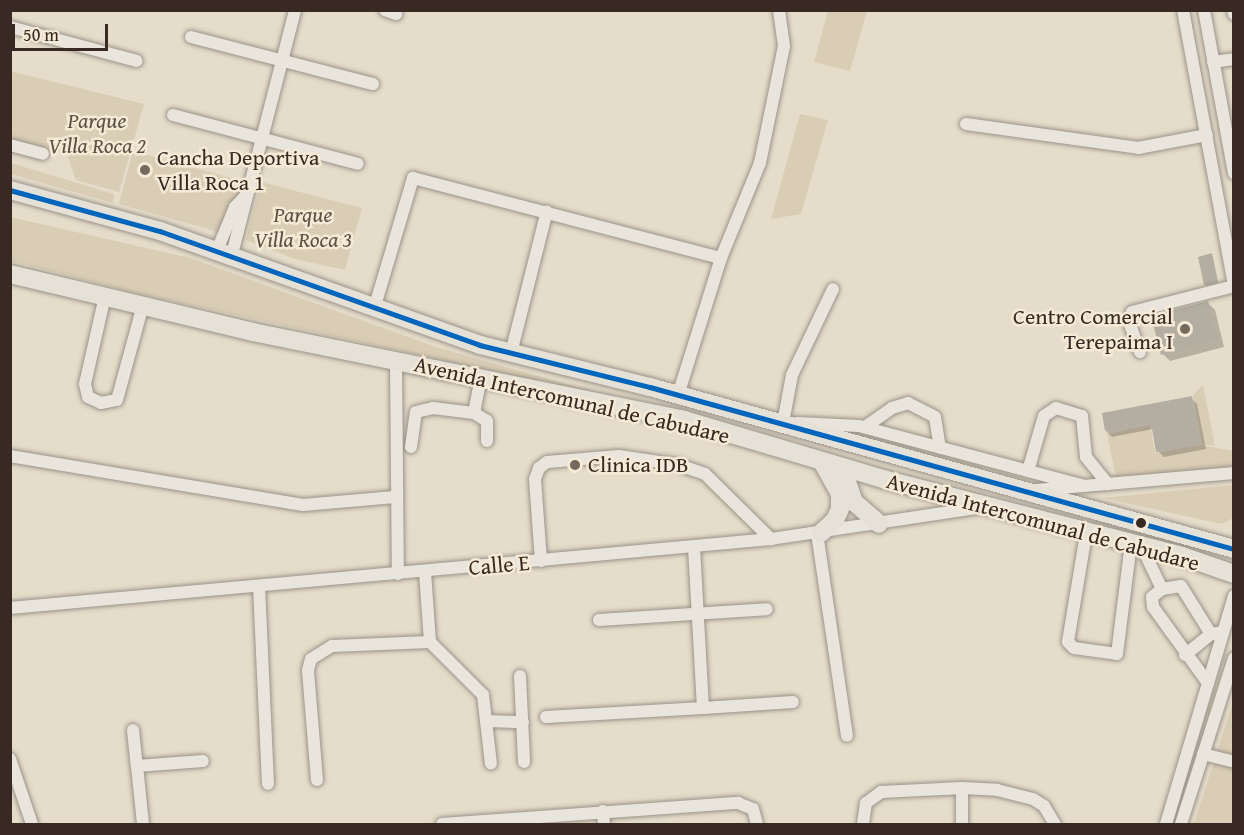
<!DOCTYPE html>
<html>
<head>
<meta charset="utf-8">
<style>
	body { margin:0 }
	#map { position:relative; width:1244px; height:835px; overflow:hidden; background:#e5dcca; font-family:"Gentium Book Plus",serif }
	div>[style] { position:absolute }
	.green>* { inset:0; background:#dacdb5 }
	.shadow>* { inset:0; background:#0003 }
	.building>* { inset:0; background:#b4ada1 }
	.roads { filter:drop-shadow(0 0 2px #9a9389) drop-shadow(0 0 2px #9a9389) }
	.minor>* { height:12px; margin:-6px; padding:0 6px; transform-origin:6px; border-radius:6px; background:#eae5dc }
	.highway>* { height:18px; margin:-9px; padding:0 9px; transform-origin:9px; border-radius:9px; background:#e6e1d7 }
	.bus-1>* { height:4.5px; margin:-2.25px; padding:0 2.25px; transform-origin:2.25px; border-radius:2.25px; background:#0065bd }
	.dots>* { width:16px; height:16px; translate:-50% -50%; box-sizing:border-box; border:3px solid #f5ead5; border-radius:50% }
	span { translate:-50% -50%; white-space:nowrap; text-align:center; line-height:1.15; -webkit-text-stroke:5px #f5ead5; paint-order:stroke }
	.park-label { font-size:22px; color:#5e4f43; font-style:italic }
	.poi-label { font-size:22px; color:#382923 }
	.left { translate:0 -50%; text-align:left }
	.right { translate:-100% -50%; text-align:right }
	.street-label { font-size:22px; color:#382923 }
	.frame { position:absolute; inset:0; border:12px solid #382923; pointer-events:none }
	.scale { position:absolute; left:12px; top:24px; width:96px; height:27px; box-sizing:border-box; border:3px solid #382923; border-top:0; padding-left:8px; font-size:18px; line-height:21px; white-space:nowrap; color:#382923; -webkit-text-stroke:4px #f5ead5; paint-order:stroke }
</style>
</head>
<body>
<div id="map">
	<div class="green">
		<div style="clip-path:polygon(828px 11px,867px 11px,850px 71px,814px 62px)"></div>
		<div style="clip-path:polygon(10px 71px,144px 104px,119px 192px,76px 180px,67px 154px,11px 139px)"></div>
		<div style="clip-path:polygon(800px 114px,828px 120px,801px 214px,771px 219px)"></div>
		<div style="clip-path:polygon(133px 151px,243px 181px,229px 235px,119px 204px)"></div>
		<div style="clip-path:polygon(11px 163px,114px 194px,113px 203px,11px 174px)"></div>
		<div style="clip-path:polygon(261px 182px,362px 208px,345px 270px,295px 259px,246px 240px)"></div>
		<div style="clip-path:polygon(10px 217px,190px 258px,439px 348px,624px 400px,140px 294px,11px 261px)"></div>
		<div style="clip-path:polygon(1203px 385px,1215px 446px,1202px 444px,1193px 395px)"></div>
		<div style="clip-path:polygon(1150px 425px,1155px 453px,1201px 445px,1233px 451px,1233px 467px,1116px 477px,1107px 434px)"></div>
		<div style="clip-path:polygon(1233px 485px,1233px 518px,1222px 524px,1103px 498px)"></div>
		<div style="clip-path:polygon(1233px 702px,1233px 824px,1194px 824px)"></div>
	</div>
	<div class="shadow">
		<div style="clip-path:polygon(1212px 255px,1218px 283px,1206px 286px,1205px 284px)"></div>
		<div style="clip-path:polygon(1208px 303px,1215px 310px,1224px 347px,1170px 361px,1163px 354px)"></div>
		<div style="clip-path:polygon(1191px 398px,1197px 404px,1206px 449px,1164px 457px,1158px 451px,1153px 429px,1112px 437px,1106px 431px)"></div>
	</div>
	<div class="building">
		<div style="clip-path:polygon(1212px 253px,1218px 282px,1204px 285px,1198px 257px)"></div>
		<div style="clip-path:polygon(1208px 301px,1218px 340px,1161px 355px,1151px 316px)"></div>
		<div style="clip-path:polygon(1192px 396px,1200px 444px,1156px 452px,1151px 423px,1105px 431px,1102px 413px)"></div>
	</div>
	<div class="roads">
		<div class="minor">
			<div style="left:385px;top:10px;width:12px;rotate:20deg"></div>
			<div style="left:1183px;top:10px;width:279px;rotate:79.5deg"></div>
			<div style="left:1204px;top:10px;width:166px;rotate:79.6deg"></div>
			<div style="left:1233px;top:10px;width:4px;rotate:76deg"></div>
			<div style="left:10px;top:27px;width:131px;rotate:15deg"></div>
			<div style="left:191px;top:37px;width:188px;rotate:14.5deg"></div>
			<div style="left:1213px;top:62px;width:21px;rotate:-8deg"></div>
			<div style="left:173px;top:115px;width:191px;rotate:14.8deg"></div>
			<div style="left:966px;top:124px;width:174px;rotate:7.9deg"></div>
			<div style="left:1138px;top:148px;width:70px;rotate:-10.7deg"></div>
			<div style="left:10px;top:145px;width:34px;rotate:15deg"></div>
			<div style="left:216px;top:253px;width:50px;rotate:-67.6deg"></div>
			<div style="left:235px;top:207px;width:16px;rotate:-47deg"></div>
			<div style="left:231px;top:258px;width:256px;rotate:-75.5deg"></div>
			<div style="left:721px;top:258px;width:103px;rotate:-67.7deg"></div>
			<div style="left:760px;top:163px;width:119px;rotate:-78.4deg"></div>
			<div style="left:784px;top:46px;width:36px;rotate:-98deg"></div>
			<div style="left:105px;top:296px;width:90px;rotate:102.8deg"></div>
			<div style="left:85px;top:384px;width:13px;rotate:77deg"></div>
			<div style="left:88px;top:397px;width:14px;rotate:25deg"></div>
			<div style="left:101px;top:403px;width:16px;rotate:-11deg"></div>
			<div style="left:117px;top:400px;width:98px;rotate:-74.7deg"></div>
			<div style="left:374px;top:309px;width:137px;rotate:-73.4deg"></div>
			<div style="left:413px;top:178px;width:318px;rotate:14.6deg"></div>
			<div style="left:721px;top:258px;width:144px;rotate:107.4deg"></div>
			<div style="left:1140px;top:352px;width:33px;rotate:-110deg"></div>
			<div style="left:1129px;top:321px;width:9px;rotate:-72deg"></div>
			<div style="left:1132px;top:312px;width:105px;rotate:-14.3deg"></div>
			<div style="left:511px;top:353px;width:146px;rotate:-75.8deg"></div>
			<div style="left:396px;top:361px;width:213px;rotate:89.5deg"></div>
			<div style="left:474px;top:413px;width:15px;rotate:32deg"></div>
			<div style="left:487px;top:421px;width:20px;rotate:90deg"></div>
			<div style="left:783px;top:423px;width:49px;rotate:-79.4deg"></div>
			<div style="left:792px;top:375px;width:95px;rotate:-64.5deg"></div>
			<div style="left:797px;top:423px;width:62px;rotate:2.8deg"></div>
			<div style="left:859px;top:426px;width:233px;rotate:14.9deg"></div>
			<div style="left:865px;top:427px;width:33px;rotate:-35deg"></div>
			<div style="left:892px;top:408px;width:17px;rotate:-17deg"></div>
			<div style="left:908px;top:403px;width:30px;rotate:27deg"></div>
			<div style="left:935px;top:417px;width:31px;rotate:81deg"></div>
			<div style="left:411px;top:447px;width:35px;rotate:-82deg"></div>
			<div style="left:416px;top:412px;width:17px;rotate:-13deg"></div>
			<div style="left:433px;top:408px;width:41px;rotate:7deg"></div>
			<div style="left:474px;top:413px;width:36px;rotate:-79deg"></div>
			<div style="left:10px;top:456px;width:297px;rotate:9.5deg"></div>
			<div style="left:303px;top:505px;width:92px;rotate:-5deg"></div>
			<div style="left:1028px;top:471px;width:57px;rotate:-73.8deg"></div>
			<div style="left:1044px;top:416px;width:14px;rotate:-34deg"></div>
			<div style="left:1056px;top:408px;width:27px;rotate:17deg"></div>
			<div style="left:1082px;top:416px;width:41px;rotate:84.4deg"></div>
			<div style="left:1086px;top:457px;width:35px;rotate:51deg"></div>
			<div style="left:1037px;top:490px;width:198px;rotate:-4.9deg"></div>
			<div style="left:817px;top:533px;width:205px;rotate:81.6deg"></div>
			<div style="left:1086px;top:534px;width:109px;rotate:99.5deg"></div>
			<div style="left:1068px;top:642px;width:8px;rotate:45deg"></div>
			<div style="left:1074px;top:648px;width:43px;rotate:7.9deg"></div>
			<div style="left:1117px;top:654px;width:112px;rotate:-82.8deg"></div>
			<div style="left:1141px;top:545px;width:49px;rotate:64.5deg"></div>
			<div style="left:1162px;top:589px;width:13px;rotate:141deg"></div>
			<div style="left:1152px;top:597px;width:10px;rotate:84deg"></div>
			<div style="left:1153px;top:607px;width:94px;rotate:54.1deg"></div>
			<div style="left:541px;top:561px;width:82px;rotate:-94.2deg"></div>
			<div style="left:535px;top:479px;width:12px;rotate:-70deg"></div>
			<div style="left:539px;top:468px;width:10px;rotate:-37deg"></div>
			<div style="left:547px;top:462px;width:72px;rotate:-4.8deg"></div>
			<div style="left:619px;top:456px;width:61px;rotate:8.5deg"></div>
			<div style="left:679px;top:465px;width:28px;rotate:19deg"></div>
			<div style="left:705px;top:474px;width:93px;rotate:44.6deg"></div>
			<div style="left:425px;top:572px;width:70px;rotate:85.9deg"></div>
			<div style="left:430px;top:642px;width:75px;rotate:45deg"></div>
			<div style="left:483px;top:695px;width:69px;rotate:83.4deg"></div>
			<div style="left:259px;top:586px;width:198px;rotate:87.4deg"></div>
			<div style="left:1162px;top:589px;width:19px;rotate:-9deg"></div>
			<div style="left:1181px;top:586px;width:57px;rotate:58deg"></div>
			<div style="left:1211px;top:634px;width:12px;rotate:-9deg"></div>
			<div style="left:10px;top:608px;width:764px;rotate:-5.18deg"></div>
			<div style="left:771px;top:539px;width:213px;rotate:-8.6deg"></div>
			<div style="left:599px;top:620px;width:168px;rotate:-3.7deg"></div>
			<div style="left:1185px;top:655px;width:33px;rotate:-39deg"></div>
			<div style="left:520px;top:676px;width:86px;rotate:87.3deg"></div>
			<div style="left:703px;top:708px;width:90px;rotate:-3.8deg"></div>
			<div style="left:546px;top:717px;width:157px;rotate:-3.3deg"></div>
			<div style="left:703px;top:708px;width:162px;rotate:-93.2deg"></div>
			<div style="left:488px;top:721px;width:35px;rotate:2deg"></div>
			<div style="left:133px;top:730px;width:36px;rotate:84deg"></div>
			<div style="left:1203px;top:754px;width:32px;rotate:14deg"></div>
			<div style="left:10px;top:759px;width:69px;rotate:71.3deg"></div>
			<div style="left:317px;top:780px;width:110px;rotate:-94.7deg"></div>
			<div style="left:308px;top:670px;width:11px;rotate:-75deg"></div>
			<div style="left:311px;top:659px;width:25px;rotate:-32deg"></div>
			<div style="left:332px;top:646px;width:98px;rotate:-2.3deg"></div>
			<div style="left:962px;top:788px;width:36px;rotate:90deg"></div>
			<div style="left:603px;top:811px;width:13px;rotate:86deg"></div>
			<div style="left:143px;top:824px;width:58px;rotate:-95.9deg"></div>
			<div style="left:137px;top:766px;width:66px;rotate:-4.3deg"></div>
			<div style="left:442px;top:824px;width:297px;rotate:-4.1deg"></div>
			<div style="left:738px;top:803px;width:16px;rotate:22deg"></div>
			<div style="left:753px;top:809px;width:16px;rotate:75deg"></div>
			<div style="left:863px;top:824px;width:21px;rotate:-82deg"></div>
			<div style="left:866px;top:803px;width:19px;rotate:-36deg"></div>
			<div style="left:881px;top:792px;width:81px;rotate:-2.8deg"></div>
			<div style="left:962px;top:788px;width:35px;rotate:3deg"></div>
			<div style="left:997px;top:790px;width:37px;rotate:14deg"></div>
			<div style="left:1033px;top:799px;width:13px;rotate:32deg"></div>
			<div style="left:1044px;top:806px;width:21px;rotate:59deg"></div>
			<div style="left:1166px;top:824px;width:238px;rotate:-73.4deg"></div>
			<div style="left:1181px;top:824px;width:174px;rotate:-72.3deg"></div>
		</div>
		<div class="highway">
			<div style="left:10px;top:190px;width:156px;rotate:15.3deg"></div>
			<div style="left:160px;top:231px;width:340px;rotate:19.6deg"></div>
			<div style="left:480px;top:345px;width:175px;rotate:13.9deg"></div>
			<div style="left:650px;top:387px;width:606px;rotate:15.5deg"></div>
			<div style="left:10px;top:274px;width:250px;rotate:13.4deg"></div>
			<div style="left:253px;top:332px;width:440px;rotate:11.5deg"></div>
			<div style="left:684px;top:420px;width:208px;rotate:16.5deg"></div>
			<div style="left:883px;top:479px;width:309px;rotate:14.4deg"></div>
			<div style="left:1182px;top:556px;width:55px;rotate:19.1deg"></div>
			<div style="left:845px;top:476px;width:28px;rotate:71deg"></div>
			<div style="left:854px;top:502px;width:33px;rotate:41deg"></div>
			<div style="left:821px;top:533px;width:19px;rotate:-43deg"></div>
			<div style="left:835px;top:520px;width:12px;rotate:-66deg"></div>
			<div style="left:840px;top:509px;width:15px;rotate:-90deg"></div>
			<div style="left:840px;top:494px;width:37px;rotate:-119deg"></div>
		</div>
	</div>
	<div class="bus-1">
		<div style="left:10px;top:190px;width:156px;rotate:15.3deg"></div>
		<div style="left:160px;top:231px;width:340px;rotate:19.6deg"></div>
		<div style="left:480px;top:345px;width:175px;rotate:13.9deg"></div>
		<div style="left:650px;top:387px;width:606px;rotate:15.5deg"></div>
	</div>
	<div class="dots">
		<div style="left:145px;top:170px;background:#75685d"></div>
		<div style="left:1185px;top:329px;background:#75685d"></div>
		<div style="left:575px;top:465px;background:#75685d"></div>
		<div style="left:1141px;top:523px;background:#382923"></div>
	</div>
	<div class="park-label">
		<span style="left:97px;top:133px">Parque<br>Villa Roca 2</span>
		<span style="left:303px;top:227px">Parque<br>Villa Roca 3</span>
	</div>
	<div class="poi-label">
		<span class="left" style="left:157px;top:170px">Cancha Deportiva<br>Villa Roca 1</span>
		<span class="right" style="left:1173px;top:329px">Centro Comercial<br>Terepaima I</span>
		<span class="left" style="left:588px;top:465px">Clinica IDB</span>
	</div>
	<div class="street-label">
		<span style="left:572px;top:400px;rotate:13deg">Avenida Intercomunal de Cabudare</span>
		<span style="left:1043px;top:522px;rotate:15deg">Avenida Intercomunal de Cabudare</span>
		<span style="left:499px;top:565px;rotate:-5deg">Calle E</span>
	</div>
	<div class="frame"></div>
	<div class="scale">50 m</div>
</div>
</body>
</html>
